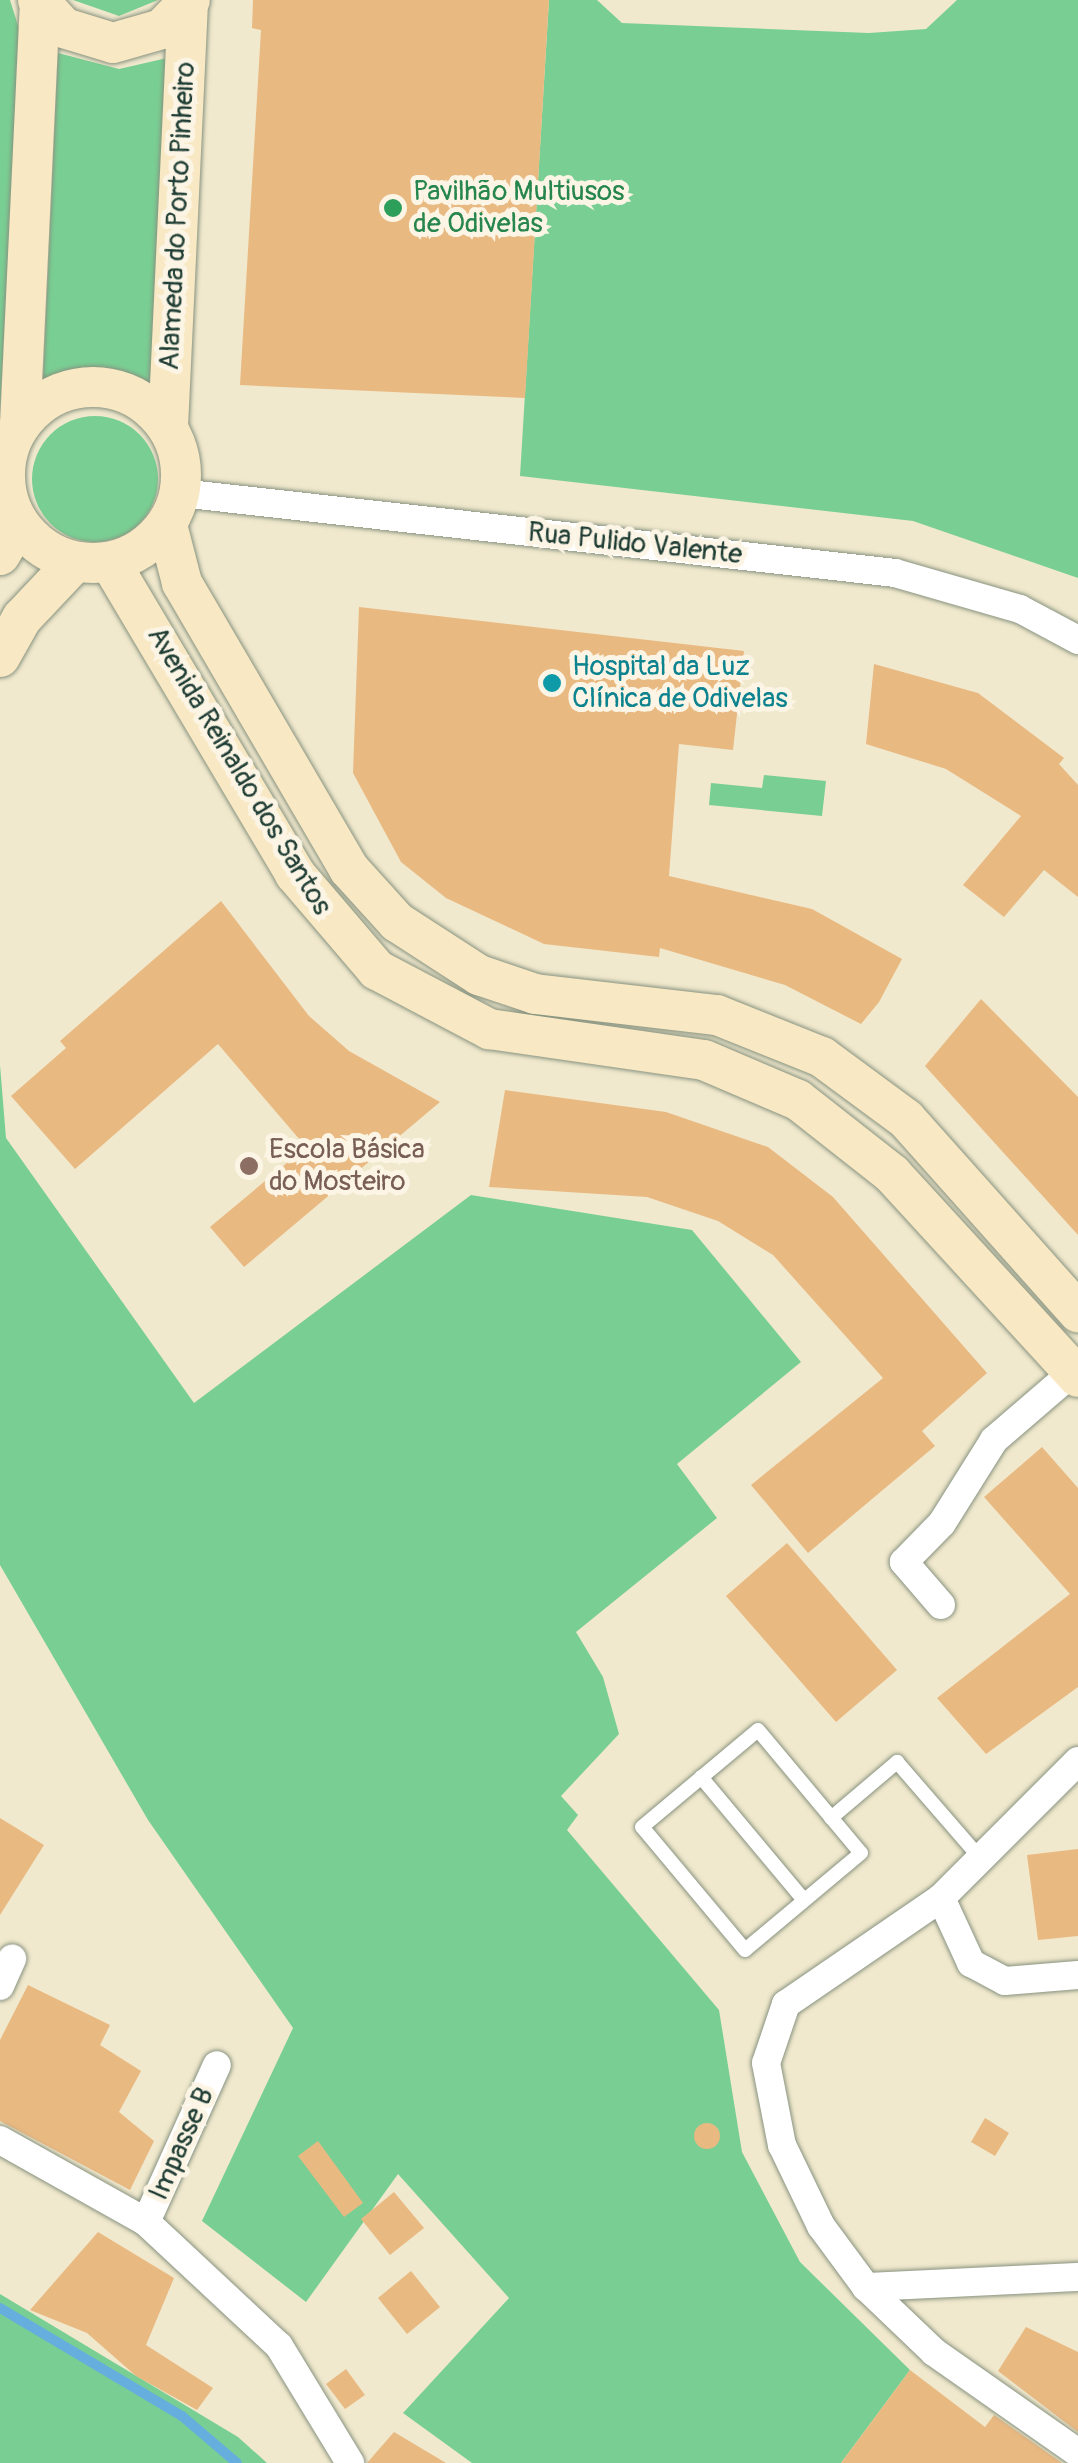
<!DOCTYPE html>
<html>
<head>
<meta charset="utf-8">
<style>
	body { margin:0 }
	#map { position:relative; width:1078px; height:2463px; overflow:hidden; background:#f1e9cd; font-family:Pangolin,sans-serif }
	div>[style] { position:absolute }
	.green>* { inset:0; background:#79cf93 }
	.round { border-radius:50% }
	.stream>* { height:10px; margin:-5px; padding:0 5px; transform-origin:5px; border-radius:5px; background:#66aedd }
	.building>* { inset:0; background:#e9b982 }
	.roads { filter:drop-shadow(0 0 2px #889380) drop-shadow(0 0 2px #889380) }
	.lane>* { height:14px; margin:-7px; padding:0 7px; transform-origin:7px; border-radius:7px; background:#fff }
	.street>* { height:28px; margin:-14px; padding:0 14px; transform-origin:14px; border-radius:14px; background:#fff }
	.secondary>* { height:40px; margin:-20px; padding:0 20px; transform-origin:20px; border-radius:20px; background:#f8e8c3 }
	.secondary>.ring { margin:-20px; padding:0; box-sizing:content-box; background:none; border:40px solid #f8e8c3; border-radius:50% }
	.dots>* { width:28px; height:28px; translate:-50% -50%; box-sizing:border-box; border:5px solid #fcf5e5; border-radius:50% }
	span { translate:-50% -50%; white-space:nowrap; text-align:center; line-height:1.15; -webkit-text-stroke:10px #fcf5e5; paint-order:stroke }
	.leisure-label { font-size:28px; color:#27864d }
	.left { translate:0 -50%; text-align:left }
	.street-label { font-size:28px; color:#1f3d34 }
	.culture-label { font-size:28px; color:#0d838f }
	.education-label { font-size:28px; color:#785e54 }
</style>
</head>
<body>
<div id="map">
	<div class="green">
		<div style="clip-path:polygon(0 0,10px 0,20px 32px,0 412px)"></div>
		<div style="clip-path:polygon(73px 0,158px 0,119px 16px)"></div>
		<div style="clip-path:polygon(549px 0,597px 0,622px 23px,869px 33px,926px 29px,957px 0,1078px 0,1078px 578px,913px 521px,520px 476px)"></div>
		<div style="clip-path:polygon(58px 53px,119px 69px,167px 58px,154px 384px,93px 367px,43px 379px)"></div>
		<div class="round" style="left:32px;top:416px;width:126px;height:126px"></div>
		<div style="clip-path:polygon(764px 775px,826px 781px,822px 816px,709px 805px,711px 783px,762px 788px)"></div>
		<div style="clip-path:polygon(0 1065px,6px 1138px,194px 1403px,471px 1195px,692px 1230px,801px 1362px,677px 1464px,717px 1518px,576px 1632px,603px 1677px,619px 1734px,561px 1796px,578px 1815px,567px 1830px,719px 2010px,742px 2152px,800px 2262px,910px 2370px,841px 2463px,472px 2463px,403px 2413px,509px 2298px,398px 2174px,306px 2302px,202px 2221px,293px 2028px,148px 1820px,0 1565px)"></div>
		<div style="clip-path:polygon(0 2294px,238px 2437px,267px 2463px,0 2463px)"></div>
	</div>
	<div class="stream">
		<div style="left:0;top:2308px;width:212px;rotate:30.7deg"></div>
		<div style="left:182px;top:2416px;width:72px;rotate:40.5deg"></div>
	</div>
	<div class="building">
		<div style="clip-path:polygon(253px 0,549px 0,525px 398px,240px 385px,261px 30px,252px 28px)"></div>
		<div style="clip-path:polygon(359px 607px,744px 651px,733px 750px,679px 744px,669px 876px,812px 909px,902px 959px,879px 1002px,861px 1024px,785px 985px,660px 948px,659px 957px,544px 944px,446px 898px,401px 862px,353px 773px)"></div>
		<div style="clip-path:polygon(874px 664px,978px 693px,1064px 758px,1059px 764px,1078px 785px,1078px 897px,1044px 870px,1004px 917px,963px 885px,1021px 816px,946px 769px,866px 744px)"></div>
		<div style="clip-path:polygon(221px 901px,309px 1016px,349px 1051px,440px 1102px,244px 1267px,210px 1227px,306px 1147px,218px 1044px,75px 1169px,11px 1096px,66px 1048px,60px 1041px)"></div>
		<div style="clip-path:polygon(981px 999px,1078px 1097px,1078px 1235px,925px 1066px)"></div>
		<div style="clip-path:polygon(505px 1090px,666px 1112px,768px 1147px,833px 1197px,987px 1373px,922px 1431px,935px 1446px,808px 1553px,751px 1485px,883px 1378px,773px 1255px,718px 1221px,647px 1197px,489px 1187px)"></div>
		<div style="clip-path:polygon(1042px 1447px,1078px 1488px,1078px 1687px,986px 1754px,937px 1698px,1070px 1594px,984px 1497px)"></div>
		<div style="clip-path:polygon(787px 1543px,897px 1670px,836px 1722px,726px 1596px)"></div>
		<div style="clip-path:polygon(0 1818px,44px 1845px,0 1915px)"></div>
		<div style="clip-path:polygon(1078px 1849px,1078px 1936px,1038px 1940px,1027px 1855px)"></div>
		<div style="clip-path:polygon(28px 1985px,110px 2025px,100px 2045px,141px 2071px,119px 2112px,154px 2141px,130px 2190px,0 2121px,0 2040px)"></div>
		<div style="clip-path:polygon(985px 2118px,1009px 2133px,995px 2156px,971px 2142px)"></div>
		<div class="round" style="left:694px;top:2123px;width:26px;height:26px"></div>
		<div style="clip-path:polygon(318px 2141px,363px 2203px,344px 2217px,298px 2156px)"></div>
		<div style="clip-path:polygon(394px 2192px,424px 2228px,390px 2255px,361px 2219px)"></div>
		<div style="clip-path:polygon(98px 2232px,174px 2278px,146px 2345px,213px 2388px,197px 2410px,136px 2376px,87px 2333px,30px 2310px)"></div>
		<div style="clip-path:polygon(411px 2271px,440px 2307px,407px 2334px,378px 2298px)"></div>
		<div style="clip-path:polygon(1026px 2327px,1078px 2352px,1078px 2432px,998px 2371px)"></div>
		<div style="clip-path:polygon(346px 2369px,365px 2395px,345px 2409px,326px 2384px)"></div>
		<div style="clip-path:polygon(910px 2370px,985px 2427px,994px 2415px,1062px 2463px,841px 2463px)"></div>
		<div style="clip-path:polygon(394px 2432px,446px 2463px,367px 2463px)"></div>
	</div>
	<div class="roads">
		<div class="lane">
			<div style="left:758px;top:1730px;width:160px;rotate:50.1deg"></div>
			<div style="left:861px;top:1853px;width:151px;rotate:140.1deg"></div>
			<div style="left:745px;top:1950px;width:160px;rotate:-129.9deg"></div>
			<div style="left:642px;top:1827px;width:151px;rotate:-39.9deg"></div>
			<div style="left:701px;top:1777px;width:160px;rotate:50.1deg"></div>
			<div style="left:831px;top:1818px;width:87px;rotate:-40.3deg"></div>
			<div style="left:897px;top:1762px;width:128px;rotate:49.1deg"></div>
		</div>
		<div class="street">
			<div style="left:180px;top:493px;width:719px;rotate:6.38deg"></div>
			<div style="left:895px;top:573px;width:130px;rotate:16.1deg"></div>
			<div style="left:1020px;top:609px;width:66px;rotate:28.1deg"></div>
			<div style="left:941px;top:1605px;width:57px;rotate:-130.7deg"></div>
			<div style="left:904px;top:1562px;width:54px;rotate:-45.7deg"></div>
			<div style="left:942px;top:1523px;width:98px;rotate:-57.9deg"></div>
			<div style="left:994px;top:1440px;width:103px;rotate:-40.7deg"></div>
			<div style="left:1078px;top:1761px;width:194px;rotate:135deg"></div>
			<div style="left:941px;top:1898px;width:188px;rotate:145.6deg"></div>
			<div style="left:786px;top:2004px;width:62px;rotate:108.7deg"></div>
			<div style="left:766px;top:2063px;width:84px;rotate:79deg"></div>
			<div style="left:782px;top:2145px;width:90px;rotate:64.3deg"></div>
			<div style="left:821px;top:2226px;width:76px;rotate:53.6deg"></div>
			<div style="left:866px;top:2287px;width:94px;rotate:43.7deg"></div>
			<div style="left:934px;top:2352px;width:176px;rotate:35deg"></div>
			<div style="left:941px;top:1898px;width:72px;rotate:65.2deg"></div>
			<div style="left:971px;top:1963px;width:38px;rotate:28deg"></div>
			<div style="left:1005px;top:1981px;width:73px;rotate:-4.7deg"></div>
			<div style="left:0;top:1986px;width:30px;rotate:-66deg"></div>
			<div style="left:0;top:2140px;width:167px;rotate:29.3deg"></div>
			<div style="left:146px;top:2222px;width:182px;rotate:43deg"></div>
			<div style="left:279px;top:2346px;width:137px;rotate:58.7deg"></div>
			<div style="left:146px;top:2222px;width:172px;rotate:-65.7deg"></div>
			<div style="left:866px;top:2287px;width:212px;rotate:-2.7deg"></div>
		</div>
		<div class="secondary">
			<div style="left:38px;top:0;width:38px;rotate:47deg"></div>
			<div style="left:64px;top:28px;width:51px;rotate:17deg"></div>
			<div style="left:113px;top:43px;width:51px;rotate:-15.9deg"></div>
			<div style="left:162px;top:29px;width:40px;rotate:-46deg"></div>
			<div class="ring" style="left:5px;top:387px;width:136px;height:136px"></div>
			<div style="left:20px;top:425px;width:421px;rotate:-87.3deg"></div>
			<div style="left:168px;top:427px;width:422px;rotate:-87.3deg"></div>
			<div style="left:167px;top:525px;width:60px;rotate:75.5deg"></div>
			<div style="left:182px;top:583px;width:331px;rotate:59.7deg"></div>
			<div style="left:349px;top:869px;width:72px;rotate:47.8deg"></div>
			<div style="left:397px;top:922px;width:98px;rotate:32.9deg"></div>
			<div style="left:479px;top:975px;width:59px;rotate:18.7deg"></div>
			<div style="left:535px;top:994px;width:183px;rotate:6.6deg"></div>
			<div style="left:717px;top:1015px;width:113px;rotate:21.8deg"></div>
			<div style="left:822px;top:1057px;width:104px;rotate:36.4deg"></div>
			<div style="left:906px;top:1119px;width:259px;rotate:48.3deg"></div>
			<div style="left:0;top:555px;width:37px;rotate:-59deg"></div>
			<div style="left:110px;top:562px;width:363px;rotate:59.3deg"></div>
			<div style="left:295px;top:874px;width:126px;rotate:49.5deg"></div>
			<div style="left:377px;top:970px;width:127px;rotate:27.8deg"></div>
			<div style="left:489px;top:1029px;width:217px;rotate:8.2deg"></div>
			<div style="left:704px;top:1060px;width:102px;rotate:23.1deg"></div>
			<div style="left:798px;top:1100px;width:120px;rotate:38.2deg"></div>
			<div style="left:892px;top:1174px;width:275px;rotate:47.5deg"></div>
			<div style="left:0;top:657px;width:45px;rotate:-60.6deg"></div>
			<div style="left:22px;top:618px;width:77px;rotate:-46.6deg"></div>
		</div>
	</div>
	<div class="dots">
		<div style="left:393px;top:208px;background:#2e9e5b"></div>
		<div style="left:552px;top:683px;background:#0f9aa8"></div>
		<div style="left:249px;top:1166px;background:#8d6e63"></div>
	</div>
	<div class="leisure-label">
		<span class="left" style="left:413px;top:208px">Pavilhão Multiusos<br>de Odivelas</span>
	</div>
	<div class="street-label">
		<span style="left:178px;top:216px;rotate:-87deg">Alameda do Porto Pinheiro</span>
		<span style="left:635px;top:544px;rotate:6deg">Rua Pulido Valente</span>
		<span style="left:239px;top:771px;rotate:59deg">Avenida Reinaldo dos Santos</span>
		<span style="left:182px;top:2144px;rotate:-66deg">Impasse B</span>
	</div>
	<div class="culture-label">
		<span class="left" style="left:572px;top:683px">Hospital da Luz<br>Clínica de Odivelas</span>
	</div>
	<div class="education-label">
		<span class="left" style="left:269px;top:1166px">Escola Básica<br>do Mosteiro</span>
	</div>
</div>
</body>
</html>
